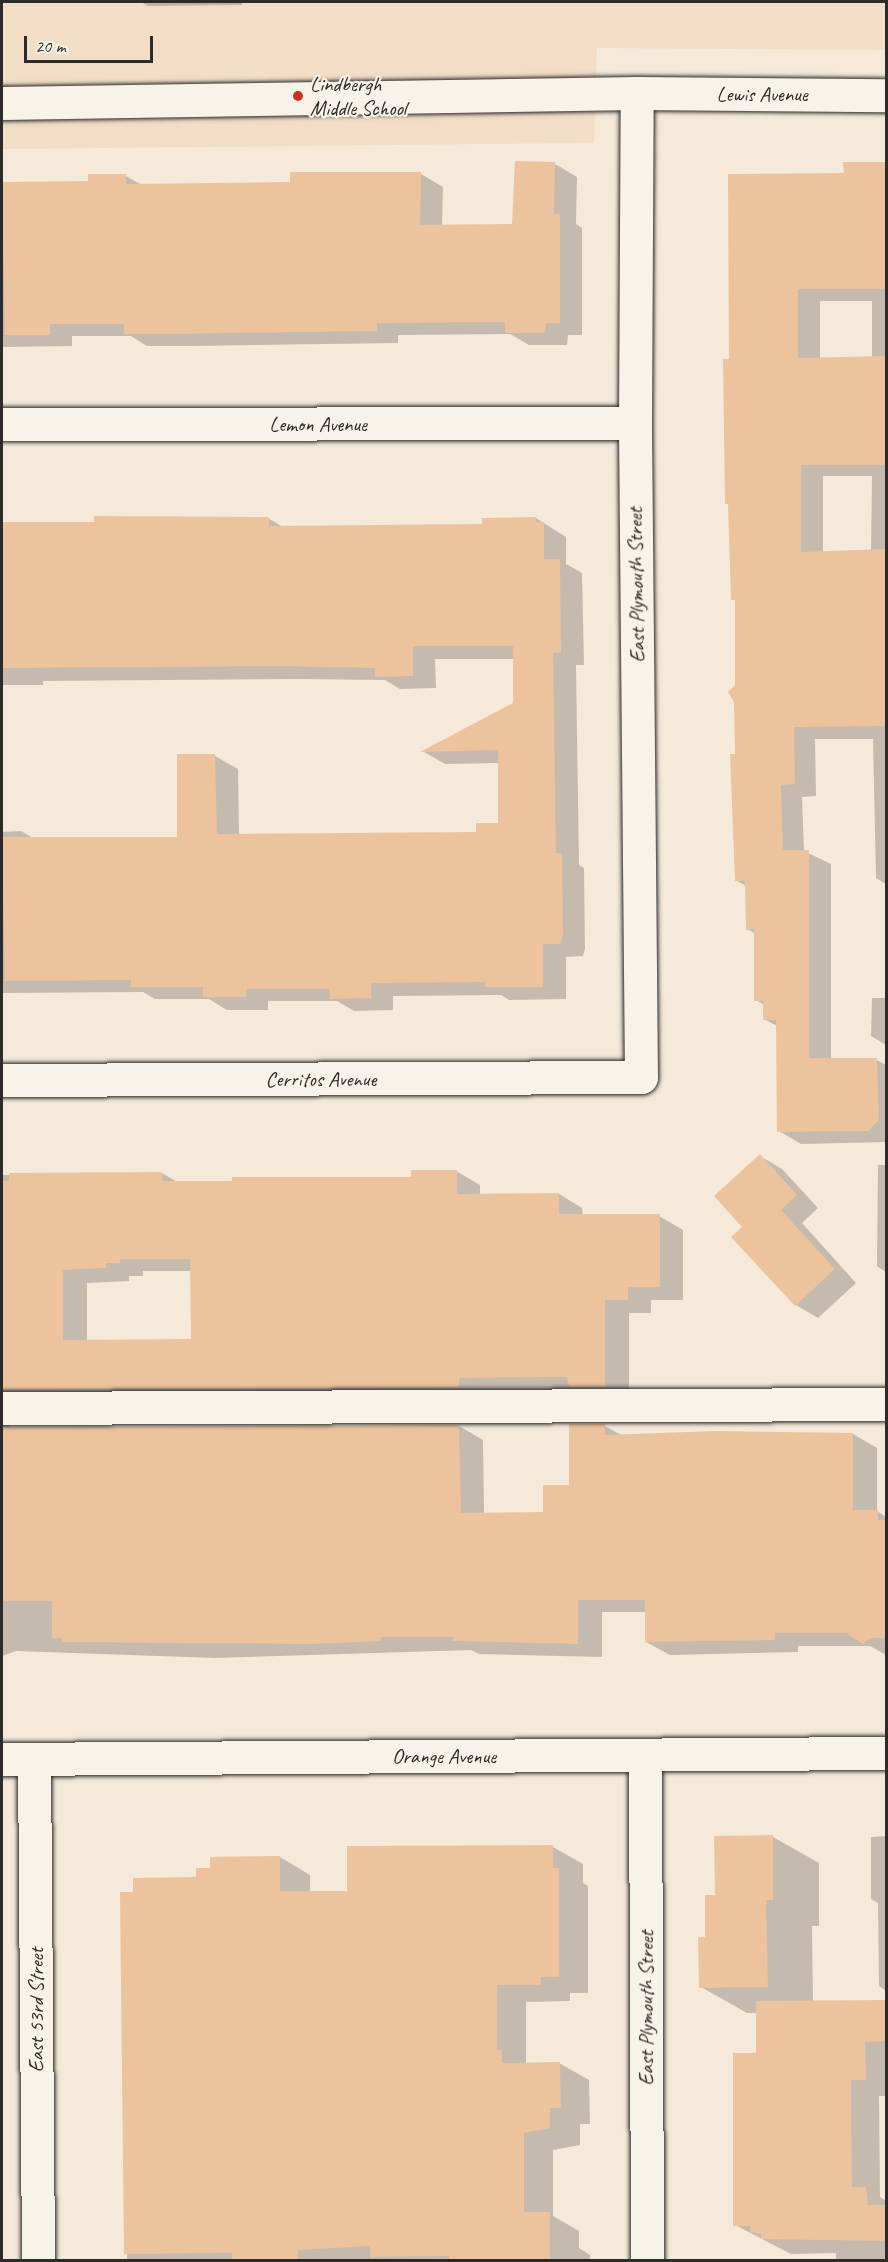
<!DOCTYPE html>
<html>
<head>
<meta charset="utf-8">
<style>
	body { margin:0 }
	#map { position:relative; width:888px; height:2262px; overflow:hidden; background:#f5e9d9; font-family:Caveat,sans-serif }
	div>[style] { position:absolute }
	.built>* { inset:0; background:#f2dec7 }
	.shadow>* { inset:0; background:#0003 }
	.building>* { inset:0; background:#ecc39c }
	.roads { filter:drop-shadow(0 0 2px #2b2b2b) drop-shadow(0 0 2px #2b2b2b) }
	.minor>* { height:33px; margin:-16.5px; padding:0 16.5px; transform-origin:16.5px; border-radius:16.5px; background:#f7f3e8 }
	.dots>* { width:16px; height:16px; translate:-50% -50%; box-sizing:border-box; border:3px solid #f7f3e8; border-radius:50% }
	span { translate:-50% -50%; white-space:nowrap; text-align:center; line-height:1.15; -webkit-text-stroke:4.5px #f7f3e8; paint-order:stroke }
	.poi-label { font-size:21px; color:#2b2b2b }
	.left { translate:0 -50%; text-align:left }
	.street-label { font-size:21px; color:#2b2b2b }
	.frame { position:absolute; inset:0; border:3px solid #2b2b2b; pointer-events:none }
	.scale { position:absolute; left:24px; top:36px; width:129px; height:27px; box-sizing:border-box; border:3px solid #2b2b2b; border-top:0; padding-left:8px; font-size:18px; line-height:21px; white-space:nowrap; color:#2b2b2b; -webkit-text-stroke:4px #f7f3e8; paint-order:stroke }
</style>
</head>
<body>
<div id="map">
	<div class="built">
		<div style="clip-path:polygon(2px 2px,886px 2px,886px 50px,597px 48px,594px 143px,2px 149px)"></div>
	</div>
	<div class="shadow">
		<div style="clip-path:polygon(141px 2px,242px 2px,242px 5px,148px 6px)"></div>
		<div style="clip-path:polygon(evenodd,886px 163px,886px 884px,876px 878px,873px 739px,815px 739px,816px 796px,802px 797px,804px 851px,831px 864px,831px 1059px,877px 1060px,886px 1065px,886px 1142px,801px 1144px,779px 1131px,777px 1026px,764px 1019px,764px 1005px,756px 1000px,756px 934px,747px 929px,746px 886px,736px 880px,736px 601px,733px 599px,731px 360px,845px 175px,845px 164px,886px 163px,820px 301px,872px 301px,872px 358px,820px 359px,820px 301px,886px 163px,823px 476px,872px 476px,871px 551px,823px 553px,823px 476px)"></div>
		<div style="clip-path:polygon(515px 164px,555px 164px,577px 177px,576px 224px,582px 228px,582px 335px,568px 335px,567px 345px,529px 345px,510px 334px,398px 335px,398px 343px,192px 346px,147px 346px,131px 336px,72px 336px,72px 346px,2px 347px,2px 184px,90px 182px,126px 176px,142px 185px,291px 183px,421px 174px,443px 187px,442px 226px,514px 225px)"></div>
		<div style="clip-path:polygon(268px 518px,283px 527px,483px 526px,536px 518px,566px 537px,566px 564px,582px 573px,584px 665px,576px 665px,579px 865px,584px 868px,585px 949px,583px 956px,566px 957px,566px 999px,509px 1000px,501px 995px,393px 996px,393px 1010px,354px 1011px,337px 1001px,268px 1001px,268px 1010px,227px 1010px,209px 999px,155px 999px,143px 992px,2px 993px,2px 832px,21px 831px,33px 838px,179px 838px,215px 756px,238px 769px,239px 835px,478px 833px,499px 825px,499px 763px,445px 764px,424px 752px,515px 704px,515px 659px,435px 659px,436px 688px,400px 689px,385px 680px,301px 679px,43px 681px,43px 685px,2px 685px,2px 524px)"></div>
		<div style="clip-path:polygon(872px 998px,886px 998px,886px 1045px,871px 1036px)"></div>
		<div style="clip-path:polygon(760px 1156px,782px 1169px,818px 1208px,802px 1223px,856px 1283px,818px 1318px,796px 1305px,744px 1227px)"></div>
		<div style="clip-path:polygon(878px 1165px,886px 1165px,886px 1272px,877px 1266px)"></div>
		<div style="clip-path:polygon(evenodd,456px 1171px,480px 1185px,480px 1195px,559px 1194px,582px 1208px,583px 1216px,659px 1216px,683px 1230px,683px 1300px,651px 1300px,651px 1313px,629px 1313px,629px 1399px,10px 1412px,9px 1428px,459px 1426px,483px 1440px,484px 1514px,545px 1513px,571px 1486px,571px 1426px,605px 1426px,623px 1436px,853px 1434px,877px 1448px,877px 1511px,886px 1517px,886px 1655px,870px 1646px,798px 1646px,798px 1652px,670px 1655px,646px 1642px,646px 1612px,602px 1612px,602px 1657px,479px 1654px,471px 1650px,215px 1658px,16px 1651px,2px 1656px,2px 1175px,162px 1173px,179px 1183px,413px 1178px,456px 1171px,143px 1271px,192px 1271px,193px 1340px,87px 1341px,87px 1283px,129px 1281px,129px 1276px,143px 1276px,143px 1271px)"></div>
		<div style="clip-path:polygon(886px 1836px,886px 1991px,879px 1986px,878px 1903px,871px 1899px,871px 1837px)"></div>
		<div style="clip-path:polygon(773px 1837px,819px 1863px,819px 1926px,812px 1926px,813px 2002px,886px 2002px,886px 2096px,879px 2096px,880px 2197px,886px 2201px,886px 2260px,836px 2260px,836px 2253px,791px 2254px,735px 2225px,757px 2055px,757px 2013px,747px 2013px,701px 1987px,716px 1896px)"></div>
		<div style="clip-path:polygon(553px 1847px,583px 1864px,583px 1883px,588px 1886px,588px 1993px,570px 1993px,570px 2001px,526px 2002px,526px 2064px,559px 2063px,589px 2080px,590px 2124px,580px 2124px,580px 2145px,553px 2150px,553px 2216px,579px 2231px,579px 2248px,590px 2255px,590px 2260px,127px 2260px,135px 1893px,198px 1879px,212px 1869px,280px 1857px,310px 1875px,310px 1893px,349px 1893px)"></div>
	</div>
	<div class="building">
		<div style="clip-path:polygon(515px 161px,555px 162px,554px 214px,560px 214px,560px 323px,546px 323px,545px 333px,505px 333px,505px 322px,377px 323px,377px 331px,169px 334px,124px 334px,124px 324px,50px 324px,50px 335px,5px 335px,2px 182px,88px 181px,88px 174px,126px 174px,126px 184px,290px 182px,290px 172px,421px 172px,420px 225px,512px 224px)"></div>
		<div style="clip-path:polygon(843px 162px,886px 162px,886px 289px,798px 289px,798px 358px,886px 356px,886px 465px,801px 465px,801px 552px,886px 549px,886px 726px,794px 727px,795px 784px,781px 785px,783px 850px,809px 850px,809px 1058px,877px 1058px,879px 1120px,868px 1131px,777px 1132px,776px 1020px,763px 1020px,763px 1001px,754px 1001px,754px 929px,746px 930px,745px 881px,735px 881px,730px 754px,735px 754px,734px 702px,728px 692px,735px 685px,735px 600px,731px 600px,728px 504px,725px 504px,723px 359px,729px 359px,728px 174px,844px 173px)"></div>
		<div style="clip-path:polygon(94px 516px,269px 517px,269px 526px,482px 524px,482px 518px,536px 517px,536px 522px,544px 522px,544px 559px,560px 559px,561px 653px,553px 653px,556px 853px,562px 853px,563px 935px,560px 944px,543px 944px,543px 987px,485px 987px,485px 982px,371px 983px,371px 998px,330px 999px,329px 989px,246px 989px,246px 997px,203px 997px,203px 987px,131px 987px,131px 980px,5px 981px,2px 837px,177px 837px,177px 754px,215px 754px,217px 834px,476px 832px,476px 823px,498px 823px,498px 750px,420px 752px,513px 703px,513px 646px,413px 646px,413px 676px,375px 677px,375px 668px,277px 666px,2px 668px,2px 522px,94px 522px)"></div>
		<div style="clip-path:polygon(760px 1154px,797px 1195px,781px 1210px,835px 1269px,795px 1306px,731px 1237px,742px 1227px,714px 1196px)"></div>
		<div style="clip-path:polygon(evenodd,411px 1170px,457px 1170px,457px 1194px,559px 1193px,559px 1214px,660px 1214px,660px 1287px,628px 1287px,628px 1300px,605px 1300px,605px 1387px,569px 1387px,567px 1377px,459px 1378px,459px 1387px,2px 1389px,2px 1181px,9px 1181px,9px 1173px,162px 1172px,163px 1181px,232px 1181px,232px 1177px,411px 1177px,411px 1170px,120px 1259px,190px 1259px,191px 1339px,63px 1340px,63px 1270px,106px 1268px,106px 1263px,120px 1263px,120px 1259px)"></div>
		<div style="clip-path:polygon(569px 1424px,605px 1424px,605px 1435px,715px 1431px,853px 1433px,853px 1510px,878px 1510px,878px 1520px,886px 1520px,886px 1638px,870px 1638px,863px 1644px,846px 1633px,775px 1633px,775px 1640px,645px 1642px,645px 1600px,578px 1600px,578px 1644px,453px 1641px,453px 1637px,381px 1637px,381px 1641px,311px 1644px,62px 1642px,62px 1638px,52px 1638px,52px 1601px,2px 1601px,2px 1427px,459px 1425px,461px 1513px,543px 1512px,543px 1485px,569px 1485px)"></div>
		<div style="clip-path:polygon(773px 1835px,773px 1900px,766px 1900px,768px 1987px,699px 1988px,698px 1937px,705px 1937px,705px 1895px,715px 1895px,714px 1836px)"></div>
		<div style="clip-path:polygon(553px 1845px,553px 1868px,559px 1868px,559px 1977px,541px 1977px,541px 1985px,497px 1985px,497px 2050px,502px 2050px,502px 2063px,560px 2062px,561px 2108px,550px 2108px,550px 2128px,524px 2133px,524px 2212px,550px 2212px,550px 2260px,449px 2260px,449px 2256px,370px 2257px,370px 2246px,298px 2250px,298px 2260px,232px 2260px,232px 2253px,124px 2254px,120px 1892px,133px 1892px,133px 1878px,196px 1877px,196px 1868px,210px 1868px,210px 1857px,280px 1856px,280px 1891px,347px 1891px,347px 1846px)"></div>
		<div style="clip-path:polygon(886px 2000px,886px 2041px,865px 2042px,866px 2080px,851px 2080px,852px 2187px,866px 2187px,868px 2205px,886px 2205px,886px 2241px,761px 2239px,761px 2234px,750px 2232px,750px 2226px,733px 2226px,733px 2053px,756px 2053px,756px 2001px)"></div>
	</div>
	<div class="roads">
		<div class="minor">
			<div style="left:2px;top:103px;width:635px;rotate:-0.9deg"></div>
			<div style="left:637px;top:93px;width:249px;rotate:0.5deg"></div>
			<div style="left:2px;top:424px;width:633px;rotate:-0.09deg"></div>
			<div style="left:2px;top:1080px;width:639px;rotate:-0.27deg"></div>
			<div style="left:641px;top:1077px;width:654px;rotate:-90.53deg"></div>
			<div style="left:635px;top:423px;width:330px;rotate:-89.7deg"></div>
			<div style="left:2px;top:1408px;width:884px;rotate:-0.26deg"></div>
			<div style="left:645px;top:1755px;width:505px;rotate:89.77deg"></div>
			<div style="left:2px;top:1759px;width:884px;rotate:-0.39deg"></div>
			<div style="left:34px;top:1759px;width:501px;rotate:89.54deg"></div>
		</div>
	</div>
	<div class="dots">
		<div style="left:298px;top:96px;background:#c8321e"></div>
	</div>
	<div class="poi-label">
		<span class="left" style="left:310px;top:96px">Lindbergh<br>Middle School</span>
	</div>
	<div class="street-label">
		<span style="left:762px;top:94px">Lewis Avenue</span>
		<span style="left:318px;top:424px">Lemon Avenue</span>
		<span style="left:636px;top:585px;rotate:-91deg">East Plymouth Street</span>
		<span style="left:321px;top:1079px">Cerritos Avenue</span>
		<span style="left:444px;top:1756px">Orange Avenue</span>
		<span style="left:646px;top:2008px;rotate:-90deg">East Plymouth Street</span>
		<span style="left:36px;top:2010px;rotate:-90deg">East 53rd Street</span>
	</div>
	<div class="frame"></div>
	<div class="scale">20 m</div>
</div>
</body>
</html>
